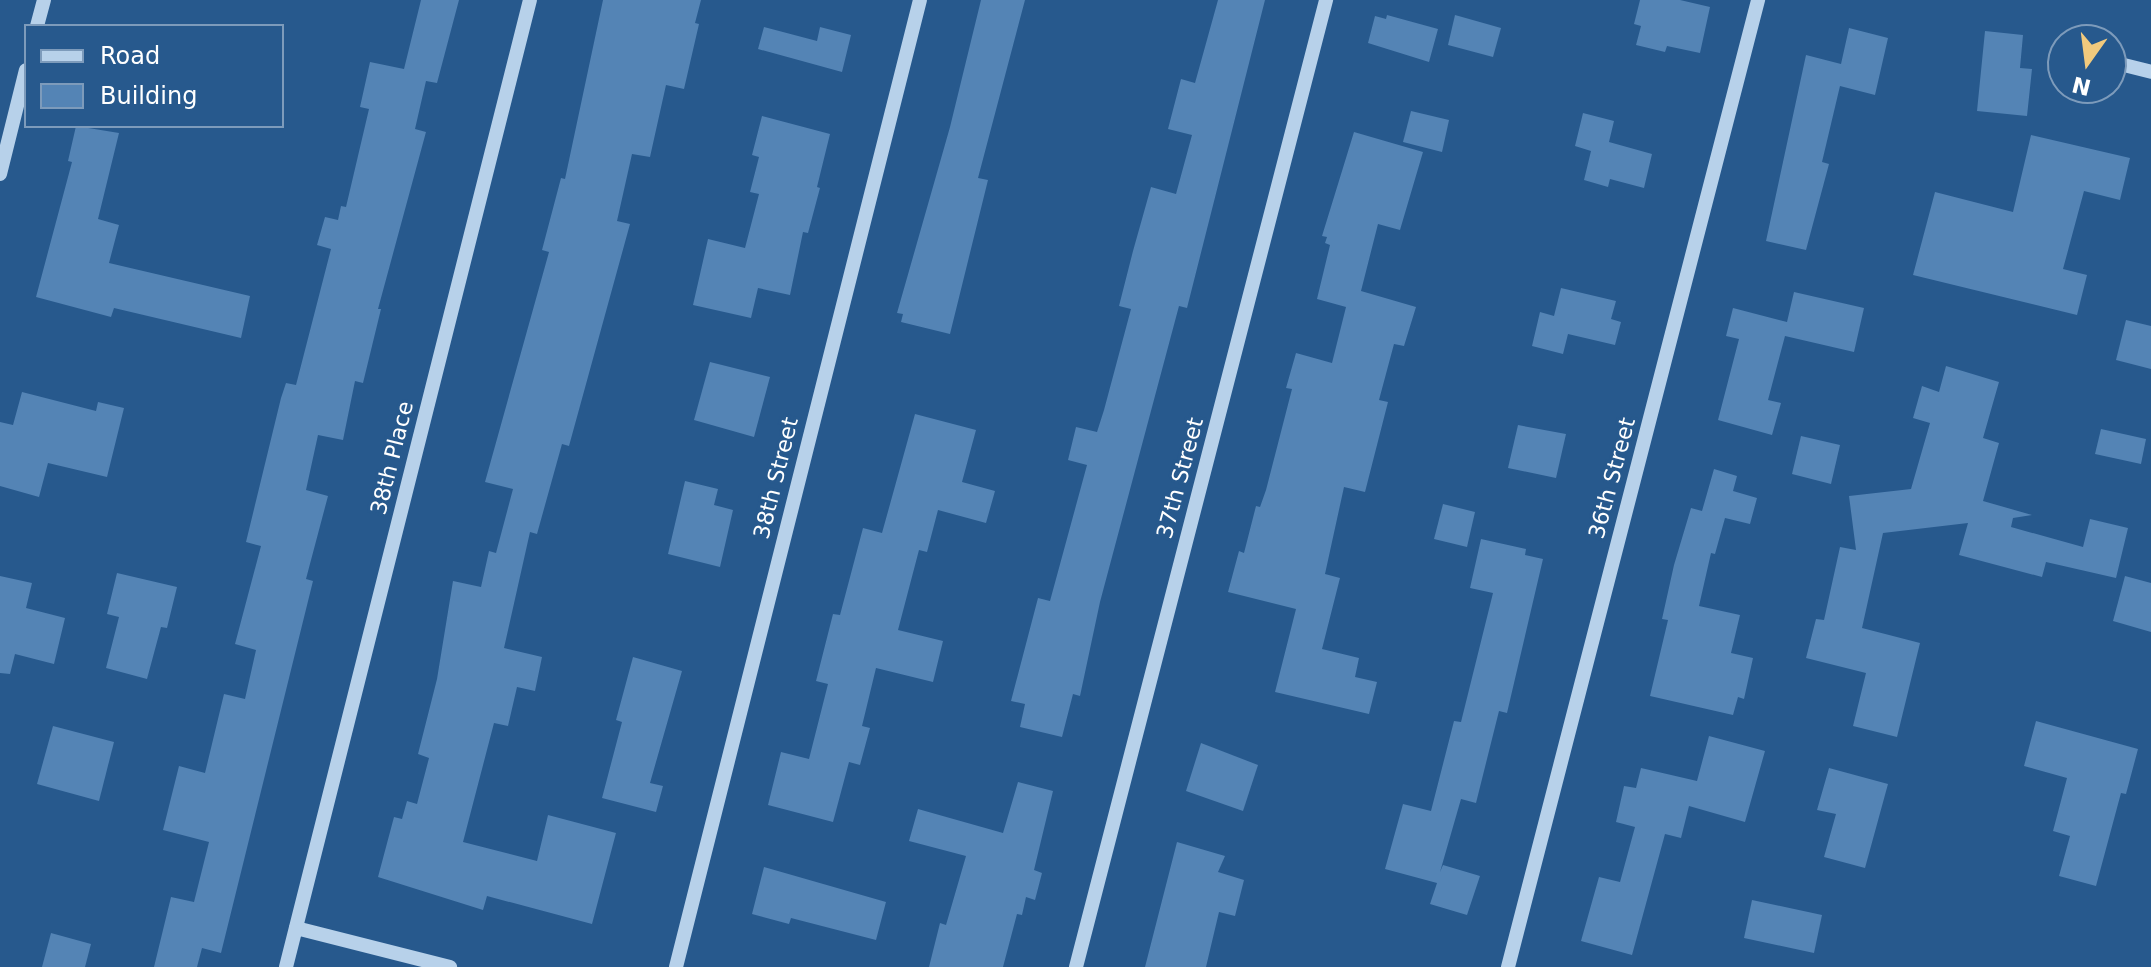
<!DOCTYPE html>
<html>
<head>
<meta charset="utf-8">
<style>
	body { margin:0 }
	#map { position:relative; width:2151px; height:967px; overflow:hidden; background:#27598d; font-family:"DejaVu Sans",sans-serif }
	div>[style] { position:absolute }
	.building>* { inset:0; background:#5484b5 }
	.minor>* { height:14px; margin:-7px; padding:0 7px; transform-origin:7px; border-radius:7px; background:#b7d1ea }
	span { translate:-50% -50%; white-space:nowrap; text-align:center; line-height:1.15; -webkit-text-stroke:6px #27598d; paint-order:stroke }
	.street-label { font-size:22px; color:#fff }
	.legend { position:absolute; left:24px; top:24px; width:260px; height:104px; box-sizing:border-box; background:#27598d; border:2px solid #7d9bbb; margin:0; padding:10px 14px; list-style:none; font-size:24px; color:#fff }
	.legend li { display:flex; align-items:center; gap:16px; height:40px }
	.legend b { width:40px; border:2px solid #7d9bbb }
	.north { position:absolute; left:2047px; top:24px; width:80px; height:80px; box-sizing:border-box; background:#27598d; border:2px solid #7d9bbb; border-radius:50%; rotate:194deg; font-size:22px; font-weight:700; line-height:32px; text-align:center; color:#fff }
	.north::after { content:''; display:block; margin:auto; width:28px; height:36px; background:#f2ca7d; clip-path:polygon(50% 0,100% 100%,50% 72%,0 100%) }
</style>
</head>
<body>
<div id="map">
	<div class="building">
		<div style="clip-path:polygon(421px 0,459px 0,437px 83px,426px 81px,415px 129px,426px 132px,378px 309px,381px 309px,363px 383px,355px 381px,343px 440px,318px 435px,306px 490px,328px 496px,306px 579px,313px 581px,221px 953px,202px 948px,197px 967px,154px 967px,171px 897px,194px 902px,209px 842px,163px 830px,179px 766px,205px 773px,224px 694px,245px 699px,256px 650px,235px 644px,261px 546px,246px 542px,281px 398px,286px 383px,296px 385px,331px 249px,317px 245px,325px 217px,338px 220px,341px 206px,346px 207px,369px 109px,360px 107px,370px 62px,404px 69px)"></div>
		<div style="clip-path:polygon(603px 0,701px 0,695px 23px,699px 24px,684px 89px,666px 85px,650px 157px,632px 154px,617px 221px,630px 224px,569px 446px,562px 444px,537px 534px,530px 532px,504px 648px,542px 657px,535px 691px,517px 687px,508px 726px,494px 723px,463px 842px,537px 861px,548px 815px,616px 833px,592px 924px,487px 896px,483px 910px,378px 877px,394px 817px,402px 819px,407px 801px,417px 804px,429px 758px,418px 754px,437px 679px,453px 581px,481px 587px,489px 551px,496px 553px,513px 489px,485px 482px,549px 252px,542px 250px,561px 178px,565px 179px)"></div>
		<div style="clip-path:polygon(981px 0,1025px 0,978px 178px,988px 180px,950px 334px,901px 322px,903px 314px,897px 313px,950px 127px)"></div>
		<div style="clip-path:polygon(1218px 0,1265px 0,1187px 308px,1179px 306px,1100px 602px,1080px 696px,1073px 694px,1062px 737px,1020px 727px,1025px 704px,1011px 701px,1038px 598px,1050px 601px,1087px 465px,1068px 460px,1076px 427px,1097px 432px,1104px 410px,1131px 309px,1119px 306px,1133px 251px,1151px 187px,1176px 194px,1192px 135px,1168px 129px,1181px 79px,1195px 83px)"></div>
		<div style="clip-path:polygon(1640px 0,1680px 0,1710px 7px,1700px 53px,1667px 46px,1665px 52px,1636px 45px,1641px 26px,1634px 24px)"></div>
		<div style="clip-path:polygon(1387px 15px,1438px 29px,1429px 62px,1368px 43px,1375px 16px,1386px 19px)"></div>
		<div style="clip-path:polygon(1455px 15px,1501px 28px,1493px 57px,1448px 45px)"></div>
		<div style="clip-path:polygon(764px 27px,817px 41px,820px 27px,851px 35px,842px 72px,758px 49px)"></div>
		<div style="clip-path:polygon(1849px 28px,1888px 38px,1875px 95px,1840px 86px,1822px 162px,1829px 164px,1806px 250px,1766px 241px,1806px 55px,1841px 64px)"></div>
		<div style="clip-path:polygon(1985px 31px,2023px 35px,2020px 68px,2032px 69px,2027px 116px,1977px 111px)"></div>
		<div style="clip-path:polygon(1411px 111px,1449px 120px,1442px 152px,1403px 142px)"></div>
		<div style="clip-path:polygon(1583px 113px,1614px 121px,1609px 142px,1652px 154px,1644px 188px,1610px 179px,1608px 187px,1584px 180px,1591px 151px,1575px 146px)"></div>
		<div style="clip-path:polygon(762px 116px,830px 134px,817px 187px,820px 188px,808px 233px,803px 232px,790px 295px,758px 288px,751px 318px,693px 305px,708px 239px,745px 248px,759px 194px,750px 192px,759px 157px,752px 155px)"></div>
		<div style="clip-path:polygon(76px 126px,119px 133px,98px 219px,119px 225px,109px 263px,250px 296px,241px 338px,114px 308px,111px 317px,36px 297px,72px 162px,68px 161px)"></div>
		<div style="clip-path:polygon(1354px 132px,1423px 152px,1400px 230px,1378px 224px,1361px 291px,1416px 307px,1404px 346px,1394px 344px,1379px 400px,1388px 402px,1365px 492px,1344px 487px,1325px 574px,1340px 578px,1322px 649px,1359px 658px,1355px 677px,1377px 682px,1369px 714px,1275px 692px,1296px 609px,1228px 592px,1239px 551px,1244px 553px,1256px 506px,1260px 507px,1266px 490px,1292px 389px,1286px 388px,1296px 353px,1332px 363px,1346px 307px,1317px 299px,1330px 245px,1325px 243px,1327px 237px,1322px 236px)"></div>
		<div style="clip-path:polygon(2031px 135px,2130px 158px,2120px 200px,2084px 191px,2063px 269px,2087px 275px,2077px 315px,1913px 275px,1935px 192px,2013px 212px)"></div>
		<div style="clip-path:polygon(1561px 288px,1616px 301px,1611px 319px,1621px 322px,1615px 345px,1568px 334px,1563px 354px,1532px 346px,1540px 312px,1554px 316px)"></div>
		<div style="clip-path:polygon(1794px 292px,1864px 308px,1854px 352px,1785px 336px,1768px 400px,1781px 403px,1772px 435px,1718px 420px,1739px 339px,1726px 336px,1733px 308px,1787px 322px)"></div>
		<div style="clip-path:polygon(2126px 320px,2151px 326px,2151px 369px,2116px 360px)"></div>
		<div style="clip-path:polygon(710px 362px,770px 377px,754px 437px,694px 420px)"></div>
		<div style="clip-path:polygon(1946px 366px,1999px 382px,1983px 438px,1999px 443px,1983px 501px,2032px 515px,2013px 518px,2011px 527px,2083px 547px,2090px 519px,2128px 528px,2116px 578px,2046px 562px,2042px 577px,1959px 555px,1968px 523px,1883px 533px,1862px 628px,1920px 643px,1897px 737px,1853px 726px,1866px 673px,1806px 658px,1816px 619px,1824px 620px,1840px 547px,1856px 550px,1849px 496px,1911px 489px,1930px 423px,1913px 418px,1922px 386px,1939px 392px)"></div>
		<div style="clip-path:polygon(22px 392px,96px 411px,98px 402px,124px 408px,107px 477px,48px 463px,39px 497px,0 486px,0 422px,13px 425px)"></div>
		<div style="clip-path:polygon(915px 414px,976px 430px,962px 482px,995px 491px,986px 523px,938px 510px,927px 552px,919px 550px,898px 630px,943px 641px,933px 682px,876px 668px,862px 726px,870px 728px,860px 765px,849px 762px,833px 822px,768px 805px,781px 752px,809px 759px,828px 684px,816px 681px,833px 614px,840px 615px,863px 528px,882px 533px)"></div>
		<div style="clip-path:polygon(1518px 425px,1566px 434px,1556px 478px,1508px 468px)"></div>
		<div style="clip-path:polygon(2101px 429px,2146px 439px,2141px 464px,2095px 454px)"></div>
		<div style="clip-path:polygon(1801px 436px,1840px 445px,1831px 484px,1792px 474px)"></div>
		<div style="clip-path:polygon(1714px 469px,1737px 476px,1733px 491px,1757px 498px,1750px 524px,1725px 518px,1715px 554px,1711px 553px,1699px 606px,1740px 615px,1731px 653px,1753px 658px,1744px 699px,1738px 697px,1733px 715px,1650px 696px,1668px 620px,1662px 619px,1674px 565px,1691px 508px,1702px 511px)"></div>
		<div style="clip-path:polygon(685px 481px,718px 489px,714px 505px,733px 510px,720px 567px,668px 554px)"></div>
		<div style="clip-path:polygon(1443px 504px,1475px 512px,1467px 547px,1434px 539px)"></div>
		<div style="clip-path:polygon(1481px 539px,1526px 549px,1525px 555px,1543px 559px,1507px 713px,1499px 711px,1476px 803px,1461px 799px,1440px 872px,1443px 865px,1480px 876px,1467px 915px,1430px 904px,1437px 883px,1385px 869px,1403px 804px,1431px 811px,1454px 721px,1461px 722px,1493px 593px,1470px 588px)"></div>
		<div style="clip-path:polygon(117px 573px,177px 587px,167px 628px,161px 627px,147px 679px,106px 668px,119px 617px,107px 614px)"></div>
		<div style="clip-path:polygon(0 576px,32px 583px,26px 608px,65px 618px,54px 664px,15px 654px,10px 674px,0 673px)"></div>
		<div style="clip-path:polygon(2125px 576px,2151px 583px,2151px 632px,2113px 621px)"></div>
		<div style="clip-path:polygon(633px 657px,682px 671px,650px 783px,663px 786px,656px 812px,602px 798px,622px 722px,616px 720px)"></div>
		<div style="clip-path:polygon(2036px 721px,2138px 749px,2126px 794px,2121px 793px,2096px 886px,2059px 876px,2070px 836px,2053px 831px,2067px 778px,2024px 766px)"></div>
		<div style="clip-path:polygon(53px 726px,114px 742px,99px 801px,37px 784px)"></div>
		<div style="clip-path:polygon(1709px 736px,1765px 751px,1745px 822px,1689px 806px,1681px 838px,1665px 834px,1632px 955px,1581px 941px,1599px 877px,1620px 882px,1635px 827px,1616px 822px,1624px 786px,1636px 788px,1641px 768px,1697px 781px)"></div>
		<div style="clip-path:polygon(1201px 743px,1258px 765px,1243px 811px,1186px 791px)"></div>
		<div style="clip-path:polygon(1829px 768px,1888px 784px,1865px 868px,1824px 857px,1836px 814px,1817px 810px)"></div>
		<div style="clip-path:polygon(1018px 782px,1053px 791px,1034px 870px,1042px 873px,1035px 900px,1026px 897px,1022px 915px,1017px 914px,1003px 967px,929px 967px,940px 923px,946px 925px,966px 856px,909px 841px,918px 809px,1003px 833px)"></div>
		<div style="clip-path:polygon(1177px 842px,1225px 856px,1218px 872px,1244px 880px,1235px 916px,1219px 912px,1206px 967px,1145px 967px)"></div>
		<div style="clip-path:polygon(764px 867px,886px 902px,876px 940px,791px 918px,789px 924px,752px 914px)"></div>
		<div style="clip-path:polygon(1752px 900px,1822px 915px,1814px 953px,1744px 938px)"></div>
		<div style="clip-path:polygon(51px 933px,91px 944px,85px 967px,42px 967px)"></div>
	</div>
	<div class="minor">
		<div style="left:37px;top:26px;width:27px;rotate:-75deg"></div>
		<div style="left:2116px;top:63px;width:36px;rotate:14deg"></div>
		<div style="left:0;top:174px;width:107px;rotate:-76deg"></div>
		<div style="left:296px;top:928px;width:159px;rotate:14.2deg"></div>
		<div style="left:286px;top:967px;width:997px;rotate:-75.84deg"></div>
		<div style="left:676px;top:967px;width:997px;rotate:-75.84deg"></div>
		<div style="left:1076px;top:967px;width:999px;rotate:-75.5deg"></div>
		<div style="left:1508px;top:967px;width:999px;rotate:-75.5deg"></div>
	</div>
	<div class="street-label">
		<span style="left:392px;top:458px;rotate:-76deg">38th Place</span>
		<span style="left:776px;top:478px;rotate:-76deg">38th Street</span>
		<span style="left:1180px;top:478px;rotate:-75deg">37th Street</span>
		<span style="left:1612px;top:478px;rotate:-75deg">36th Street</span>
	</div>
	<ul class="legend">
	<li><b style="height:10px;background:#b7d1ea"></b>Road</li>
	<li><b style="height:22px;background:#5484b5"></b>Building</li>
	</ul>
	<div class="north">N</div>
</div>
</body>
</html>
